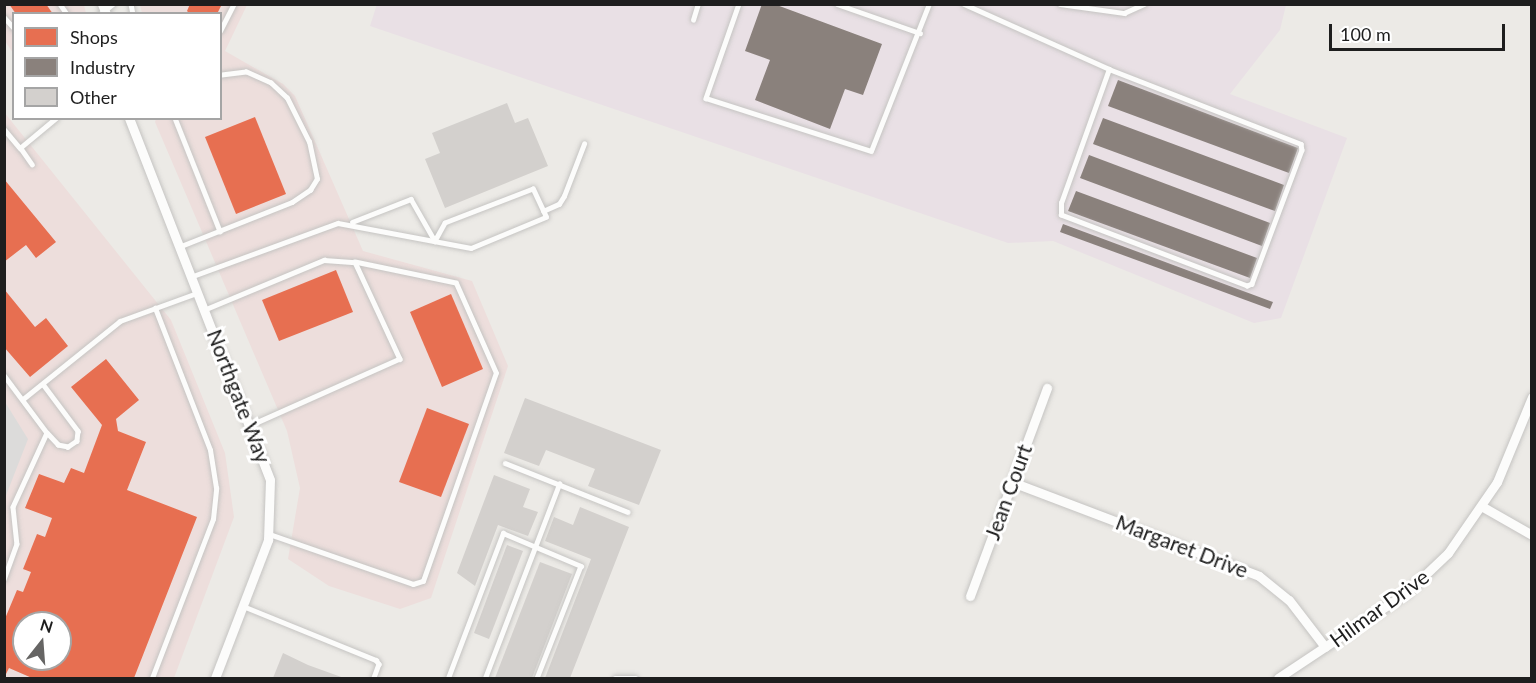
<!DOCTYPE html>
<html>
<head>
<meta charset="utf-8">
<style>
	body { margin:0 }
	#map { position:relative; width:1536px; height:683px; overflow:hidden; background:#eceae6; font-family:Lato,sans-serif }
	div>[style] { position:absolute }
	.commercial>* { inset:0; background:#eddedc }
	.industrial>* { inset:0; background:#e9e0e5 }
	.parking>* { inset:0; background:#dcdbda }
	.shops>* { inset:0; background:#e76f51 }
	.industry>* { inset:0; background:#8a817c }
	.building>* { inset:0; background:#d3d0cd }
	.roads { filter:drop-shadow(0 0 2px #c5c4c2) drop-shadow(0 0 2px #c5c4c2) }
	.service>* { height:4.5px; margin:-2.25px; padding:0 2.25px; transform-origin:2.25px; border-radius:2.25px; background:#fcfcfb }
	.minor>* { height:9px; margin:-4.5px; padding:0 4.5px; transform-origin:4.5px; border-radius:4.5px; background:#fcfcfb }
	span { translate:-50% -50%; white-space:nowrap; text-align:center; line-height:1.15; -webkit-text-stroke:6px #fff; paint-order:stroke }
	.street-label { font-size:21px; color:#1e1e1e }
	.frame { position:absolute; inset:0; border:6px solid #1e1e1e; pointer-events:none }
	.legend { position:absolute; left:12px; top:12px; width:210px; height:108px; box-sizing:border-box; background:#fff; border:2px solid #a5a5a5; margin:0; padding:8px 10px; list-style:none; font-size:18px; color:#1e1e1e }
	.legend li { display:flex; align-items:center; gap:12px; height:30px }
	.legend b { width:30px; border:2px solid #a5a5a5 }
	.north { position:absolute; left:12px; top:611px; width:60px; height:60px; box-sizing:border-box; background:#fff; border:2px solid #a5a5a5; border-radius:50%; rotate:17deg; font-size:16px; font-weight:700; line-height:24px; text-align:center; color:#1e1e1e }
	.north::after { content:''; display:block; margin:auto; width:21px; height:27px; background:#666564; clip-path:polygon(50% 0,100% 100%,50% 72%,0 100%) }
	.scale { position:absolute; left:1329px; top:24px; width:176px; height:27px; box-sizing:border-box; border:3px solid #1e1e1e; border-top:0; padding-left:8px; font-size:18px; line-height:21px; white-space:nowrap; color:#1e1e1e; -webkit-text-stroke:4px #fff; paint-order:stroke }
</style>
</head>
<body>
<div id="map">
	<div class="commercial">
		<div style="clip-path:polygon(5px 5px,84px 5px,86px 13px,14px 14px,13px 53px,5px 41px)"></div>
		<div style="clip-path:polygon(140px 5px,247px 5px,225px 51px,283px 84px,295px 96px,363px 251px,472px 281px,508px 366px,431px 598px,400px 609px,329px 586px,288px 559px,300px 488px,287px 431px,155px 122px,156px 119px,220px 118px,220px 14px,142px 13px)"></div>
		<div style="clip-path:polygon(evenodd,4px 112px,171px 320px,225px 453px,234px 517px,174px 678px,5px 678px,4px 112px,24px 623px,60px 623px,60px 659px,24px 659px,24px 623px)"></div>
	</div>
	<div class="industrial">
		<div style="clip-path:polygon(377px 4px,1286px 5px,1280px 30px,1230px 94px,1347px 138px,1281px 318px,1254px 323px,1053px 241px,1008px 243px,370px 26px)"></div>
	</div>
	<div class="parking">
		<div style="clip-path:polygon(5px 402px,28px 439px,5px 498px,4px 498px)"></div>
	</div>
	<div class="shops">
		<div style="clip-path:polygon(9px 4px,46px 4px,53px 14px,16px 14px)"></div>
		<div style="clip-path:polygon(190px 4px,222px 4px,217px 14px,190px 14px,187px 11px)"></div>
		<div style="clip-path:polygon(255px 117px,286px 194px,236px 214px,205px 137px)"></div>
		<div style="clip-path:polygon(4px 179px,56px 242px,36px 258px,26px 245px,4px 262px)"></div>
		<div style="clip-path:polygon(336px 270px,353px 312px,279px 341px,262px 300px)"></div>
		<div style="clip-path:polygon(4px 289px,35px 327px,46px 318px,68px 346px,30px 377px,4px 347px)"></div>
		<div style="clip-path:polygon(451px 294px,483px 369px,442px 387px,410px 312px)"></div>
		<div style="clip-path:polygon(evenodd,106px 359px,139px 400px,116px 419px,118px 431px,146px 442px,127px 490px,197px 517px,134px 678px,32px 678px,9px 668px,4px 678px,4px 621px,17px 590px,23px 592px,31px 572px,23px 569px,37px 534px,45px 537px,52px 518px,25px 508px,39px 474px,64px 483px,71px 468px,84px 473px,102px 425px,71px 387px,106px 359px,24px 623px,60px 623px,60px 659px,24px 659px,24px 623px)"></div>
		<div style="clip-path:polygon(427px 408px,469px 424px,441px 497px,399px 482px)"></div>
	</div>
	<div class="industry">
		<div style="clip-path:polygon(762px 4px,774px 4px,882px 44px,863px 95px,845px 89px,830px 129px,755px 100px,770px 60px,745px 51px)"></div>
		<div style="clip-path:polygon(1118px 80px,1298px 148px,1289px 173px,1108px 106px)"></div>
		<div style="clip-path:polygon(1103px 118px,1284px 185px,1275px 211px,1093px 144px)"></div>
		<div style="clip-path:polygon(1089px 155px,1270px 223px,1262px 246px,1080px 178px)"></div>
		<div style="clip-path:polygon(1076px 191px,1257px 258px,1250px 278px,1068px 211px)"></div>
		<div style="clip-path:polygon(1063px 224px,1273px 302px,1270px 309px,1060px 232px)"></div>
	</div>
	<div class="building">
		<div style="clip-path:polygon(507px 103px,515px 123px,528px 118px,548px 166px,445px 208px,425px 159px,440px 153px,432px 133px)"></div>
		<div style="clip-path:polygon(525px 398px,661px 450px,639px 505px,588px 486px,595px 469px,546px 450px,539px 466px,504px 453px)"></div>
		<div style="clip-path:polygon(494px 475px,530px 489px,523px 507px,538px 512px,528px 536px,498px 525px,475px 586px,457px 573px)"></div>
		<div style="clip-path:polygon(580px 507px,629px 527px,570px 678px,545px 678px,591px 559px,545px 541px,554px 517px,573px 525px)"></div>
		<div style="clip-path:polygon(507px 545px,523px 551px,489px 639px,474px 633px)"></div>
		<div style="clip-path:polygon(540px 562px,572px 574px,532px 678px,495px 678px)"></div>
		<div style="clip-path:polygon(283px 653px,308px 665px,344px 678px,273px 678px)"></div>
	</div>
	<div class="roads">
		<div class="service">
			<div style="left:60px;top:4px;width:12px;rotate:55deg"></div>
			<div style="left:131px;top:4px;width:10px;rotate:79deg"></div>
			<div style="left:739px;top:4px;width:100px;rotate:109.3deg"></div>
			<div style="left:706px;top:98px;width:173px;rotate:17.8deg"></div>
			<div style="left:871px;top:151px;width:158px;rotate:-68.5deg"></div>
			<div style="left:837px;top:4px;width:88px;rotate:19.3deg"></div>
			<div style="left:964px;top:4px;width:159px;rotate:24.1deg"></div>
			<div style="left:1109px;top:69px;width:206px;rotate:21.3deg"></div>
			<div style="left:1301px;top:144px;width:6px;rotate:81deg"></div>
			<div style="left:1302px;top:150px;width:143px;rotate:110.5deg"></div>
			<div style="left:1252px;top:284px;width:5px;rotate:158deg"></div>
			<div style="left:1247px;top:286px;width:199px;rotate:-159.1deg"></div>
			<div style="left:1061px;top:215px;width:12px;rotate:-90deg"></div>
			<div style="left:1061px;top:203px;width:142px;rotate:-70.3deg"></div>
			<div style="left:1060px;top:4px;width:65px;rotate:8deg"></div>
			<div style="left:1124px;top:13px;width:22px;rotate:-24deg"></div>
			<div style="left:100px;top:14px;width:16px;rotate:-38deg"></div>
			<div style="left:4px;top:17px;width:15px;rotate:48deg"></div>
			<div style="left:693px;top:20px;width:17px;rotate:-73deg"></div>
			<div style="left:220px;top:31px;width:30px;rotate:-63deg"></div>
			<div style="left:175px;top:118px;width:122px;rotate:68.3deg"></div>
			<div style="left:4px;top:129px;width:25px;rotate:50deg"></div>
			<div style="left:32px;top:165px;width:21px;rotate:-125deg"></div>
			<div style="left:20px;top:148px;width:47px;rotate:-39.8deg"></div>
			<div style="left:543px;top:211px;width:17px;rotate:-24deg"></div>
			<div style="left:559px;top:204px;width:9px;rotate:-58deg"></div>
			<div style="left:564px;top:196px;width:56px;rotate:-69deg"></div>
			<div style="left:352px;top:222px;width:63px;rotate:-21.3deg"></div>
			<div style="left:411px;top:199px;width:48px;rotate:60.3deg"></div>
			<div style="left:181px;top:246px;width:119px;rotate:-21.6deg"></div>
			<div style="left:292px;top:202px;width:22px;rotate:-34deg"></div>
			<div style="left:310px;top:190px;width:13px;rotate:-58deg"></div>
			<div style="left:317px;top:179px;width:38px;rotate:-102deg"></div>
			<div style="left:309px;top:142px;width:49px;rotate:-116.6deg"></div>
			<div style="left:287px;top:98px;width:22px;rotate:-137deg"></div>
			<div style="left:271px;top:83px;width:27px;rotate:-156deg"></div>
			<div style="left:246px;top:72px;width:26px;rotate:173deg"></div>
			<div style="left:193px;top:276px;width:154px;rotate:-20.1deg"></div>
			<div style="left:338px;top:223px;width:135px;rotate:10.6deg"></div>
			<div style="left:471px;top:248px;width:81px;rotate:-22.5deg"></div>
			<div style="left:546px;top:217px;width:31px;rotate:-115deg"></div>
			<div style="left:533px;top:189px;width:94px;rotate:158.9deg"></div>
			<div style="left:445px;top:223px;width:21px;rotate:119deg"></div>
			<div style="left:206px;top:309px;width:128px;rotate:-22.6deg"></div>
			<div style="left:324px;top:260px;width:31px;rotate:4deg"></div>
			<div style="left:355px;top:262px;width:107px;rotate:65.1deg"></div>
			<div style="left:400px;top:359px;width:162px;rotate:156deg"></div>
			<div style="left:4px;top:375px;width:72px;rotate:53.4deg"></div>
			<div style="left:47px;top:433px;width:81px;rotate:114.7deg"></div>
			<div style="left:13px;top:507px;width:37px;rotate:84deg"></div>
			<div style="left:17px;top:544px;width:37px;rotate:110deg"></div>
			<div style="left:43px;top:384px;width:59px;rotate:53.3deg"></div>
			<div style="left:78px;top:431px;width:10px;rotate:96deg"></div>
			<div style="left:77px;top:441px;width:11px;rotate:146deg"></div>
			<div style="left:68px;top:447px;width:10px;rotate:-169deg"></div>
			<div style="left:58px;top:445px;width:16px;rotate:-133deg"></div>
			<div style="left:23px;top:399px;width:124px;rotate:-38.8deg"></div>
			<div style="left:120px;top:321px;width:82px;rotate:-20deg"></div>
			<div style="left:505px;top:463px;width:132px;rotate:21.7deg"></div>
			<div style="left:269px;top:534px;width:152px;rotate:19.1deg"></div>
			<div style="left:413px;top:584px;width:10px;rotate:-17deg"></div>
			<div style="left:423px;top:581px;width:220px;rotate:-70.7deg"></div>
			<div style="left:496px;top:373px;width:98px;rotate:-114deg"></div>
			<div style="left:456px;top:283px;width:103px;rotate:-168.3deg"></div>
			<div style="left:243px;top:606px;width:144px;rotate:22.1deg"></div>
			<div style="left:376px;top:660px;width:5px;rotate:53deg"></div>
			<div style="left:379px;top:664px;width:15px;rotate:110deg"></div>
			<div style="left:152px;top:678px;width:170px;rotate:-69deg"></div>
			<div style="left:213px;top:519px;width:31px;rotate:-84deg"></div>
			<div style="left:216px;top:488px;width:38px;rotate:-99deg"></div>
			<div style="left:210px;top:450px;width:152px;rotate:-111.2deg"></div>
			<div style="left:448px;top:678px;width:155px;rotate:-69.2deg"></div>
			<div style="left:503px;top:533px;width:85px;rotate:22.9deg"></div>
			<div style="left:581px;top:566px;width:120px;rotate:111.4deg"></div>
			<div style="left:485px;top:678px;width:208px;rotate:-69.1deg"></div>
			<div style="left:615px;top:678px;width:21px"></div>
		</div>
		<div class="minor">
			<div style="left:102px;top:4px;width:11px;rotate:68deg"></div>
			<div style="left:129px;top:118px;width:388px;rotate:68.7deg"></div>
			<div style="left:270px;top:480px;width:60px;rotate:91.9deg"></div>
			<div style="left:268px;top:540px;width:148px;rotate:111deg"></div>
			<div style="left:1012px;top:482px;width:264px;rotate:20.8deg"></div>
			<div style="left:1259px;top:576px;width:38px;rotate:39deg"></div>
			<div style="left:1289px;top:600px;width:59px;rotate:52.5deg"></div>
			<div style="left:1483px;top:507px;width:56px;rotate:29.7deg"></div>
			<div style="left:970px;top:596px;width:222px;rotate:-69.7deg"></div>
			<div style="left:1278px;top:678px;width:154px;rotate:-33.6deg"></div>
			<div style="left:1406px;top:593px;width:58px;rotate:-43.6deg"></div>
			<div style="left:1448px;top:553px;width:86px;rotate:-55.4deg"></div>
			<div style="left:1497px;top:482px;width:92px;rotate:-67.6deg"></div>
		</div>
	</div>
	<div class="street-label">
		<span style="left:239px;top:396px;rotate:69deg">Northgate Way</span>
		<span style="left:1008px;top:492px;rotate:-70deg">Jean Court</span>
		<span style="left:1182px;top:546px;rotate:21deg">Margaret Drive</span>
		<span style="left:1379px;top:608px;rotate:-36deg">Hilmar Drive</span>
	</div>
	<div class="frame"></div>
	<ul class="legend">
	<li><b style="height:16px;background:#e76f51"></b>Shops</li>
	<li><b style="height:16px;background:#8a817c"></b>Industry</li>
	<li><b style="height:16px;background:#d3d0cd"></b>Other</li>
	</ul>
	<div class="north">N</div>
	<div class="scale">100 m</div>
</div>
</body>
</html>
